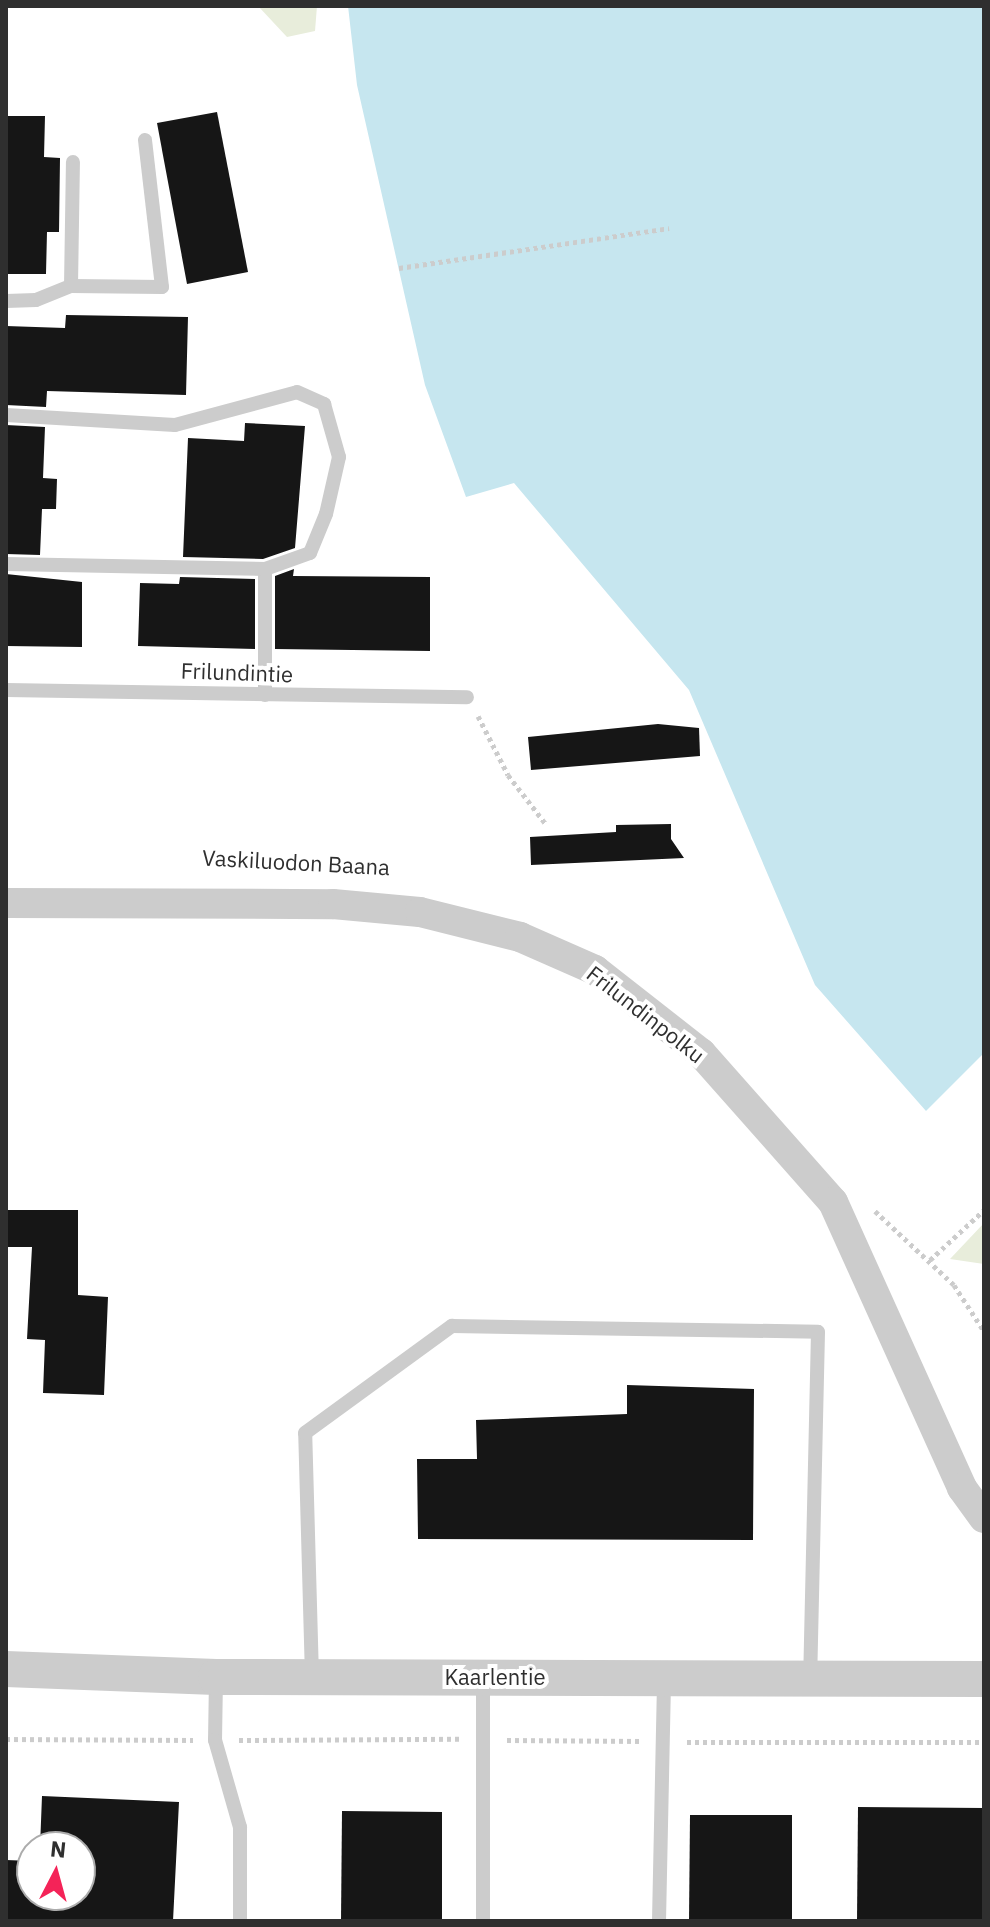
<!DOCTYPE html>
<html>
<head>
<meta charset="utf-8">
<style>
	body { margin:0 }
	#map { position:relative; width:990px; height:1927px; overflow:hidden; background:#fff; font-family:"IBM Plex Sans",sans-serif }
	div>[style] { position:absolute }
	.green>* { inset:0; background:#e8eddb }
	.water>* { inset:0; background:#c6e6ef }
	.building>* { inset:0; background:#161616 }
	.path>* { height:5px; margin-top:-2.5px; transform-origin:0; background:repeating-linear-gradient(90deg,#ccc 0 4px,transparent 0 8px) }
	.service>* { height:14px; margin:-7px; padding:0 7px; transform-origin:7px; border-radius:7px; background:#ccc }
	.minor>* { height:30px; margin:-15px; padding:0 15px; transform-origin:15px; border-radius:15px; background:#ccc }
	.tertiary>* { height:36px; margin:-18px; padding:0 18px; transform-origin:18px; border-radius:18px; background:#ccc }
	span { translate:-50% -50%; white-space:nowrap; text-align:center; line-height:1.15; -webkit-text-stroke:8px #fff; paint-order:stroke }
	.street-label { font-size:22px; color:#2f2f2f }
	.frame { position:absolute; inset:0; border:8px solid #2f2f2f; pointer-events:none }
	.north { position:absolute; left:16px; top:1831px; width:80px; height:80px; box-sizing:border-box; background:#fff; border:2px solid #acacac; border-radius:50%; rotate:6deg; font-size:22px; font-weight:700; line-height:32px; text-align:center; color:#2f2f2f }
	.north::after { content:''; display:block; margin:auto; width:28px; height:36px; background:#f42358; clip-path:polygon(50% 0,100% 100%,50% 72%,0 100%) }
</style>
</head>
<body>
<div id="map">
	<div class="green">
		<div style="clip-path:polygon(258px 6px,317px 6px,315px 31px,287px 37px)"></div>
		<div style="clip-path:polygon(984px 1223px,984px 1264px,950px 1259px)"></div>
	</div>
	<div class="water">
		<div style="clip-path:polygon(348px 6px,984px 6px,984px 1053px,926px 1111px,815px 985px,689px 690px,514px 483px,466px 497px,425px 385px,357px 85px)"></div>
	</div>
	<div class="building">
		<div style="clip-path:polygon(217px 112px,248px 272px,187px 284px,157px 123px)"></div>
		<div style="clip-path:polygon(6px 116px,45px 116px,44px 157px,60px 158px,59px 232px,47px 232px,46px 274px,6px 274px)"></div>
		<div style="clip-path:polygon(66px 315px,188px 317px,186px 395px,47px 391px,46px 407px,6px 405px,6px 326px,65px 328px)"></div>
		<div style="clip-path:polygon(245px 423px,305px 426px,295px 548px,263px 559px,183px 557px,188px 438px,244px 441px)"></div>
		<div style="clip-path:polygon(6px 425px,45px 427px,43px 478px,57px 479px,56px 509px,42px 509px,40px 555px,6px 554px)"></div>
		<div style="clip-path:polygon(294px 569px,293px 576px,430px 577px,430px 651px,275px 649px,275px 576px)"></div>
		<div style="clip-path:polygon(6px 574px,82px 582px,82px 647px,6px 646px)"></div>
		<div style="clip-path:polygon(180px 577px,255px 579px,255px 649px,138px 646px,140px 583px,179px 584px)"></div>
		<div style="clip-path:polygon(658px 724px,699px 728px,700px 756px,531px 770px,528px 737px)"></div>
		<div style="clip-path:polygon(671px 824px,671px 839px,684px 858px,531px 865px,530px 837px,616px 832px,616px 825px)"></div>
		<div style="clip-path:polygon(6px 1210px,78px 1210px,78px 1295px,108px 1297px,104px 1395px,43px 1393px,45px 1340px,27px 1339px,32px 1247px,6px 1247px)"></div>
		<div style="clip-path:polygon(627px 1385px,754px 1389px,753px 1540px,418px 1539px,417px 1459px,477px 1459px,476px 1420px,627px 1414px)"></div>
		<div style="clip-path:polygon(42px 1796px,179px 1802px,173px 1921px,6px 1921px,6px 1860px,32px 1861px,32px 1895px,80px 1895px,80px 1847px,40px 1847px)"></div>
		<div style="clip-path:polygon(858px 1807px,984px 1808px,984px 1921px,857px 1921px)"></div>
		<div style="clip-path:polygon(342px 1811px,442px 1812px,442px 1921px,341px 1921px)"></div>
		<div style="clip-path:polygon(690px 1815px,792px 1815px,792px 1921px,689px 1921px)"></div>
	</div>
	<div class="path">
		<div style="left:399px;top:268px;width:273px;rotate:-8.4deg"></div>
		<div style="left:478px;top:716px;width:66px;rotate:63deg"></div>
		<div style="left:508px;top:775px;width:61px;rotate:52.4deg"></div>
		<div style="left:875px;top:1211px;width:108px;rotate:43.1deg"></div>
		<div style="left:954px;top:1285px;width:55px;rotate:56.9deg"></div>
		<div style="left:930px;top:1260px;width:74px;rotate:-42.8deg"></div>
		<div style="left:6px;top:1739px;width:187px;rotate:0.3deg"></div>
		<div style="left:239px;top:1740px;width:222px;rotate:-0.3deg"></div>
		<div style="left:507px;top:1740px;width:134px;rotate:0.4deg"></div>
		<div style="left:687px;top:1742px;width:297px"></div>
	</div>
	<div class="service">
		<div style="left:71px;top:286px;width:124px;rotate:-89.1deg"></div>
		<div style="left:6px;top:301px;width:30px;rotate:-2deg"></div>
		<div style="left:36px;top:300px;width:38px;rotate:-22deg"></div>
		<div style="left:71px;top:286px;width:91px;rotate:0.6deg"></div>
		<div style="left:162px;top:287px;width:148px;rotate:-96.6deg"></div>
		<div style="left:6px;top:415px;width:169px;rotate:3.4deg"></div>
		<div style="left:175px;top:425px;width:126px;rotate:-15.1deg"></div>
		<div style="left:297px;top:392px;width:30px;rotate:24deg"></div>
		<div style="left:324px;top:404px;width:55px;rotate:74.2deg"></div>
		<div style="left:339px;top:457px;width:58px;rotate:102.8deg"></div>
		<div style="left:326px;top:514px;width:42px;rotate:112.3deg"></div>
		<div style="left:310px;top:553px;width:48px;rotate:160.4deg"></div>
		<div style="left:265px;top:569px;width:126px;rotate:90deg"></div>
		<div style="left:6px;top:564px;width:259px;rotate:1.1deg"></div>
		<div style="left:6px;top:690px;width:461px;rotate:0.9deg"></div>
		<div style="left:312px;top:1677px;width:244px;rotate:-91.6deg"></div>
		<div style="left:305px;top:1433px;width:182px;rotate:-36.1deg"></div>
		<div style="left:452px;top:1326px;width:366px;rotate:0.9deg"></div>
		<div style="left:818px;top:1332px;width:346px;rotate:91.3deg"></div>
		<div style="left:216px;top:1678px;width:62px;rotate:90.9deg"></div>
		<div style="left:215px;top:1740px;width:91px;rotate:74deg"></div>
		<div style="left:240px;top:1827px;width:94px;rotate:90deg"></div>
		<div style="left:483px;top:1678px;width:243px;rotate:90deg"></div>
		<div style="left:659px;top:1921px;width:243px;rotate:-88.8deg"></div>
	</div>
	<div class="minor">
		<div style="left:6px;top:903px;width:327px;rotate:0.2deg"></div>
		<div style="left:333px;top:904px;width:87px;rotate:5.3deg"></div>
		<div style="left:420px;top:912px;width:103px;rotate:14deg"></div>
		<div style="left:520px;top:937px;width:82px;rotate:23.7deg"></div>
		<div style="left:595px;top:970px;width:135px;rotate:38.1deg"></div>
		<div style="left:701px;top:1053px;width:199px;rotate:48.5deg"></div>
		<div style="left:833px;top:1202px;width:314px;rotate:65.7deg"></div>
		<div style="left:962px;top:1488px;width:37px;rotate:54deg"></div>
	</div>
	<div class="tertiary">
		<div style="left:6px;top:1669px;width:210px;rotate:2.2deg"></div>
		<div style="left:216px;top:1677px;width:768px;rotate:0.15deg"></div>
	</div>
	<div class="street-label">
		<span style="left:237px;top:672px;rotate:2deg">Frilundintie</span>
		<span style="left:296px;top:862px;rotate:3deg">Vaskiluodon Baana</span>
		<span style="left:646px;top:1014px;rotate:38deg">Frilundinpolku</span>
		<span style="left:495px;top:1677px">Kaarlentie</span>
	</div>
	<div class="frame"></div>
	<div class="north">N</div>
</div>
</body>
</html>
